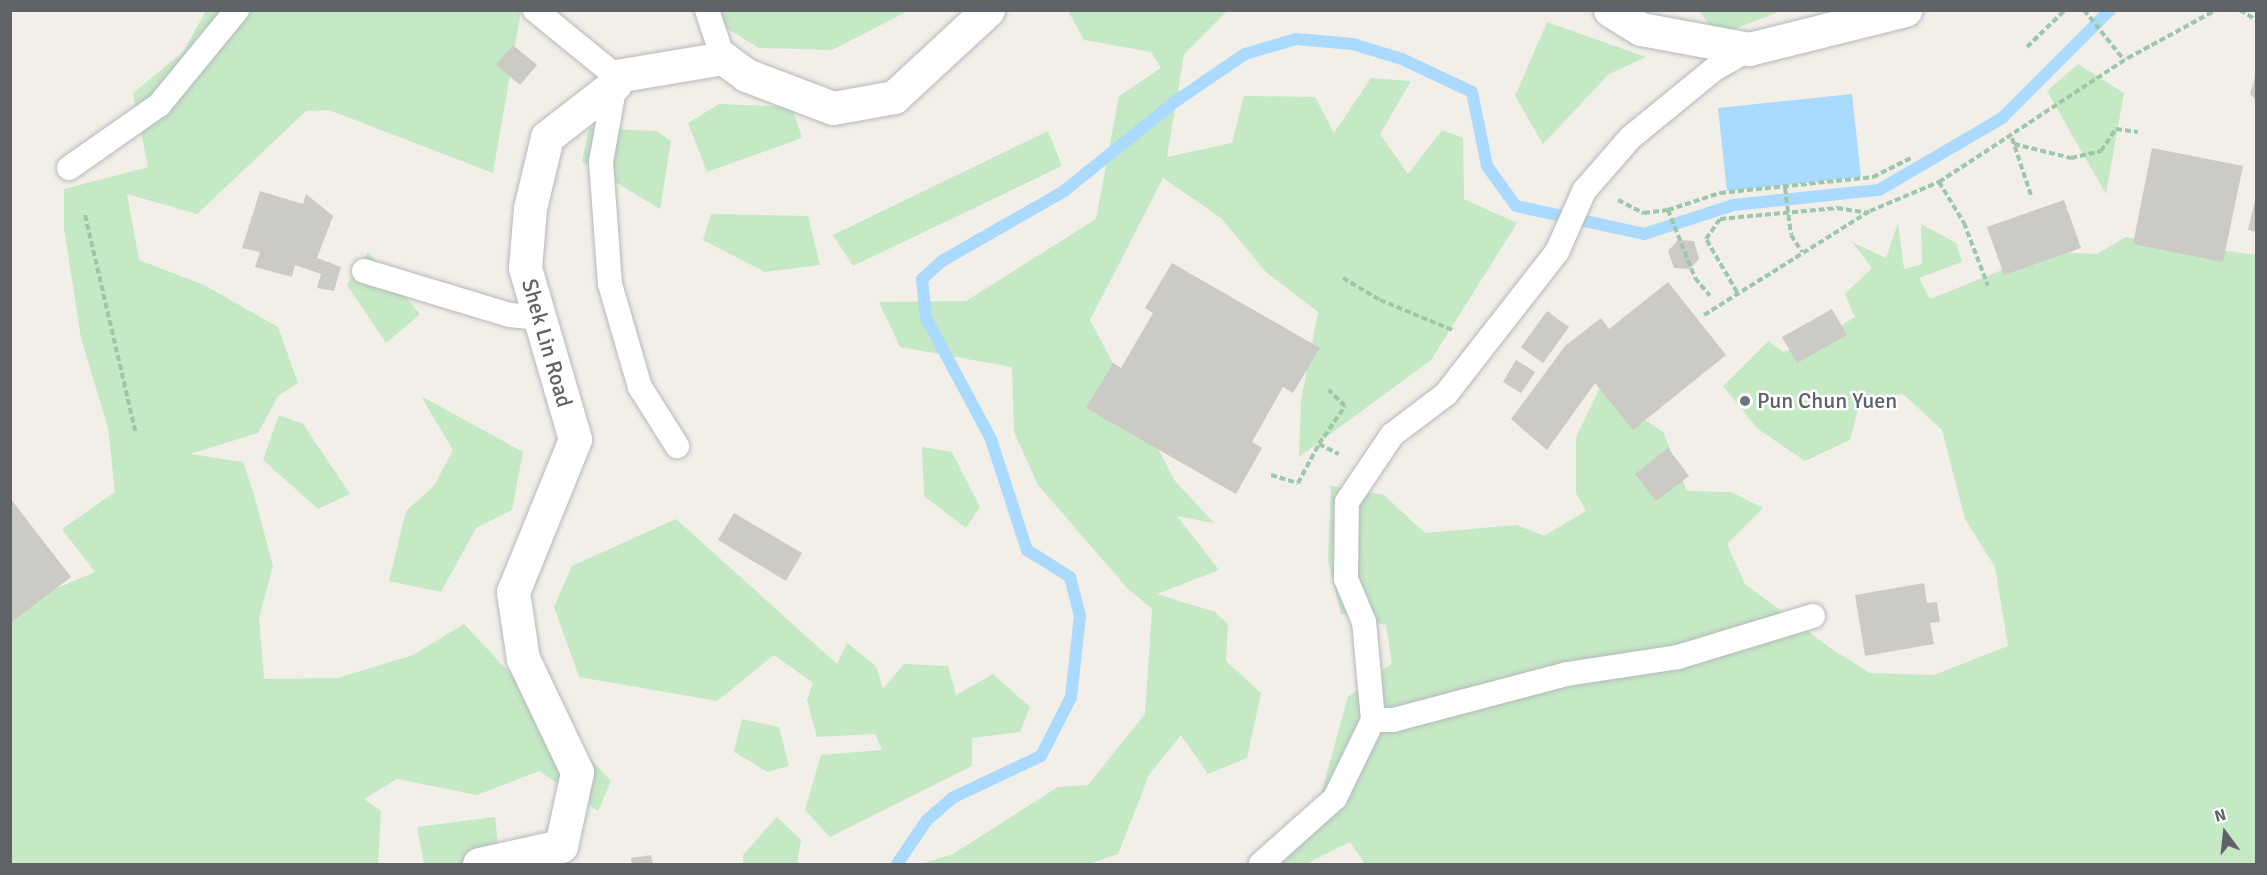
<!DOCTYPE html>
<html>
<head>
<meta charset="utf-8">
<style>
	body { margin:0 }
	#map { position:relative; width:2267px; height:875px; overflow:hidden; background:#f1efe8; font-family:Signika,sans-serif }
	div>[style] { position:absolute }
	.green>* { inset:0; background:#c5e8c5 }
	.water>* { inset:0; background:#aadaff }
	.stream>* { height:12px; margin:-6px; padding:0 6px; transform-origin:6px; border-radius:6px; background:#aadaff }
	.building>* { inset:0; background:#cccac5 }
	.path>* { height:4px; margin-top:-2px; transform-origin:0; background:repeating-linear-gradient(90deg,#9cc7a9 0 6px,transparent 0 9px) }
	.roads { filter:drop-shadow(0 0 2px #b5b8bc) drop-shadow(0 0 2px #b5b8bc) }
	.service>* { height:24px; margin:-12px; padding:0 12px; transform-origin:12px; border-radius:12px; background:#fff }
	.minor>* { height:33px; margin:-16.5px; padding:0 16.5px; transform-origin:16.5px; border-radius:16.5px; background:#fff }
	.dots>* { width:16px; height:16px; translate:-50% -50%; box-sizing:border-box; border:3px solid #fff; border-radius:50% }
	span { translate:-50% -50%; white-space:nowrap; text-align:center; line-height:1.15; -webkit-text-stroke:5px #fff; paint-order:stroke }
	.street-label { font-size:22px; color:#5f6368 }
	.worship-label { font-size:22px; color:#5b616d }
	.left { translate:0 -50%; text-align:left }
	.frame { position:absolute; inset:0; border:12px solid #5f6368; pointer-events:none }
	.north { position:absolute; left:2195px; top:803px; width:60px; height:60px; -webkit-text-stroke:4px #fff; paint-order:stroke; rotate:345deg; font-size:16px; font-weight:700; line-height:24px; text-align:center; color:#5f6368 }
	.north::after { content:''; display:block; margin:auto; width:21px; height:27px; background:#5f6368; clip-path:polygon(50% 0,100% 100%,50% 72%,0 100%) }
</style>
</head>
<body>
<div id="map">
	<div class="green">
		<div style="clip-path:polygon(206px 11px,521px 11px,493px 173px,329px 110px,306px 111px,197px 214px,127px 194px,139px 260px,204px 285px,278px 327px,298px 383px,278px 396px,258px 433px,190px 454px,243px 462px,254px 495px,273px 566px,259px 618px,264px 679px,338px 678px,413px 655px,464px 624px,611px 781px,598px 811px,539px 771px,477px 795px,397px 779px,364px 799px,381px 811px,378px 864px,11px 864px,10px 608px,95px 572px,62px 529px,115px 492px,108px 428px,81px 338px,64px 228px,64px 189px,148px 167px,133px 93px,183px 52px)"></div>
		<div style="clip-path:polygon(698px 11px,908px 11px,832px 50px,759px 48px)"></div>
		<div style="clip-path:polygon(1068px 11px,1227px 11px,1184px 54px,1167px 157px,1232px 143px,1244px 96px,1315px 97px,1334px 133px,1371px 78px,1411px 81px,1380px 134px,1408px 174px,1442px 130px,1463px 138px,1464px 199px,1517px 223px,1431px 360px,1299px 457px,1301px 401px,1318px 312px,1266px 272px,1221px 218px,1163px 178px,1090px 320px,1175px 481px,1214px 523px,1177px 516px,1219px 570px,1157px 594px,1215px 612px,1228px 624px,1226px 661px,1261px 693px,1247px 758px,1208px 774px,1181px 735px,1149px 775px,1118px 854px,1088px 864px,921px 864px,953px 854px,1058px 787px,1088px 785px,1145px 714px,1152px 609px,1128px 589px,1038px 485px,1014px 432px,1012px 367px,900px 347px,879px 302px,966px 301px,1096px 219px,1119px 96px,1161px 68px,1151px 52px,1084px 40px)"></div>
		<div style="clip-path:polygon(1699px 11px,1781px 11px,1718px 35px)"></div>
		<div style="clip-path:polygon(1547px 22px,1646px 57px,1609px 74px,1543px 144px,1515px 96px)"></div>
		<div style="clip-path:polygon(2078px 64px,2124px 93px,2106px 194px,2047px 91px)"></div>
		<div style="clip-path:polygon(719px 104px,792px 107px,802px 138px,707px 172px,688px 123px)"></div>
		<div style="clip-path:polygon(589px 128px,656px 131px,671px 141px,660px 209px,582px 162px)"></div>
		<div style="clip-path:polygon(1048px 131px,1062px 166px,853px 266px,833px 235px)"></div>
		<div style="clip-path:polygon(711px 214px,808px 216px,820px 265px,765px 272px,703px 240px)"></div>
		<div style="clip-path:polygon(1898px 223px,1904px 269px,1922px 264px,1921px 224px,1956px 243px,1962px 262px,1919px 278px,1930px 299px,2047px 252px,2097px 254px,2126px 237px,2256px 255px,2256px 864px,1365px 864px,1350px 842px,1306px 864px,1270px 864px,1319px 801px,1348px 697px,1392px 663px,1386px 625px,1341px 614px,1328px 560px,1331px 486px,1384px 495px,1425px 533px,1517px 525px,1544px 536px,1586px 511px,1576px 493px,1576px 437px,1606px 375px,1633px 412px,1663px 432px,1687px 491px,1731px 492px,1763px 508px,1727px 544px,1745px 584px,1830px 648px,1870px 673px,1934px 675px,2008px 646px,1995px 567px,1965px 519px,1942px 430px,1903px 394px,1861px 398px,1850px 440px,1805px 461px,1758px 429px,1723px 386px,1768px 341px,1783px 352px,1817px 341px,1855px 317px,1845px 294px,1872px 268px,1852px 242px,1886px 258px)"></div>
		<div style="clip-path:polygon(368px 252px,420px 314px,386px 343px,347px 285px)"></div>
		<div style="clip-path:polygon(421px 396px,523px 452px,512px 510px,476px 528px,441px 592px,389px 581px,406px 511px,434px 486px,453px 450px)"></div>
		<div style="clip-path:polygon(279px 415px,303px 424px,350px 494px,318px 509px,263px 460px)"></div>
		<div style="clip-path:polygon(922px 447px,952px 452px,980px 507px,966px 528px,924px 496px)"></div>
		<div style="clip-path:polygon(676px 519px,837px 664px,847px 643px,876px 666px,883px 689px,904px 664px,948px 666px,956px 695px,993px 674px,1030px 707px,1020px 732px,972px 738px,972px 766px,830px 837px,805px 810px,821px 755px,882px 750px,875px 734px,817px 737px,807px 700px,813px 683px,774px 655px,717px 701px,579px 677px,554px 607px,572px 566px)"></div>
		<div style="clip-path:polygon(742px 719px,779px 727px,789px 766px,768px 772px,734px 752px)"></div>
		<div style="clip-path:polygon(495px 817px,500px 864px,424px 864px,417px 827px)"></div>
		<div style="clip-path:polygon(777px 817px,801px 840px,797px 864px,743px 864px,743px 855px)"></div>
	</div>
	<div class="water">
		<div style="clip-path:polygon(1852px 94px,1861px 177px,1727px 191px,1718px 108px)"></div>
	</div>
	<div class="stream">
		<div style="left:897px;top:864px;width:53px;rotate:-55.7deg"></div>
		<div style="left:927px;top:820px;width:33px;rotate:-41deg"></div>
		<div style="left:952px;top:798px;width:98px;rotate:-25.3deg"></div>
		<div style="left:1041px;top:756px;width:66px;rotate:-63deg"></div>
		<div style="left:1071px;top:697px;width:81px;rotate:-83.7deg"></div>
		<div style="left:1080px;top:616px;width:40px;rotate:-104.4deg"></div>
		<div style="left:1070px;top:577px;width:51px;rotate:-147.9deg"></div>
		<div style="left:1027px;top:550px;width:117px;rotate:-108deg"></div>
		<div style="left:991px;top:439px;width:137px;rotate:-118.2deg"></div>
		<div style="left:926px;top:318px;width:39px;rotate:-96deg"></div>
		<div style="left:922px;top:279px;width:27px;rotate:-42deg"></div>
		<div style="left:942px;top:261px;width:141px;rotate:-29.8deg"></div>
		<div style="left:1064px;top:191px;width:144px;rotate:-38.8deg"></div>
		<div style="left:1176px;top:101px;width:83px;rotate:-34.3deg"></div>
		<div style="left:1245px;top:54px;width:53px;rotate:-16.4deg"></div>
		<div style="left:1296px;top:39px;width:57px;rotate:5deg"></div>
		<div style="left:1353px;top:44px;width:51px;rotate:17deg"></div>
		<div style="left:1402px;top:59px;width:77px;rotate:25.2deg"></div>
		<div style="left:1472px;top:92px;width:76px;rotate:78.5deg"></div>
		<div style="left:1487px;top:166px;width:49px;rotate:54.1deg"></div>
		<div style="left:1516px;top:206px;width:131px;rotate:12.3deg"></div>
		<div style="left:1644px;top:234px;width:94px;rotate:-18deg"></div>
		<div style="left:1733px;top:205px;width:147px;rotate:-5.9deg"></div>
		<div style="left:1879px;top:190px;width:143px;rotate:-30.3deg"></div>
		<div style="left:2002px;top:118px;width:153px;rotate:-45deg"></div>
	</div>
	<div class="building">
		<div style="clip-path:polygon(513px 45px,537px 65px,520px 85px,496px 65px)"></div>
		<div style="clip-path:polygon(2256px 73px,2256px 100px,2250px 94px)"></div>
		<div style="clip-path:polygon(2152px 148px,2243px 166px,2223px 262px,2133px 244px)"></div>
		<div style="clip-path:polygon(260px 191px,303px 204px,306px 194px,333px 216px,317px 258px,341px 267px,334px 291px,317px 288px,321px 274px,295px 265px,292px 277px,255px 267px,260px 252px,242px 248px)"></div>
		<div style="clip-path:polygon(2256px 196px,2256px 232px,2248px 230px)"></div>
		<div style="clip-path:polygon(2064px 200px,2081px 248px,2004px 275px,1987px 227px)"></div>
		<div style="clip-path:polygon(1678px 240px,1694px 241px,1699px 259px,1690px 269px,1674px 268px,1668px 251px)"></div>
		<div style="clip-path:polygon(1172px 263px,1320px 348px,1293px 393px,1283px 387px,1252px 442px,1262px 448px,1236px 494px,1086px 408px,1113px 363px,1121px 368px,1153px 313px,1145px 308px)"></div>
		<div style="clip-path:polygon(1668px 282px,1726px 355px,1633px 430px,1595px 383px,1547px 450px,1511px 419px,1565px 346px,1601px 318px,1609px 329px)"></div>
		<div style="clip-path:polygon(1832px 309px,1847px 335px,1797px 363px,1782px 337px)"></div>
		<div style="clip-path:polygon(1547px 311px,1569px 327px,1543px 363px,1521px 347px)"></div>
		<div style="clip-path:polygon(1516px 360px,1535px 372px,1521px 393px,1503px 382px)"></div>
		<div style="clip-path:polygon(1668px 448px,1689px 476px,1656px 501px,1635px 474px)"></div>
		<div style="clip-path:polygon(10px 498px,71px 577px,10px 623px)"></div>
		<div style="clip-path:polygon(734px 513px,802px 553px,786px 581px,718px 540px)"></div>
		<div style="clip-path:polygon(1924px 583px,1927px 603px,1937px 602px,1940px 622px,1930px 623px,1934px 644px,1865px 656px,1855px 595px)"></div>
		<div style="clip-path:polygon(651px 855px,653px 864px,632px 864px,631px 858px)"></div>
	</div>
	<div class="path">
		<div style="left:2084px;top:10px;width:64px;rotate:51.3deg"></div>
		<div style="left:2240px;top:10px;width:19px;rotate:32deg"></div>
		<div style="left:2027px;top:47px;width:53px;rotate:-44.2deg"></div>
		<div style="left:2012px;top:138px;width:63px;rotate:71.6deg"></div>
		<div style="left:2014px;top:144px;width:59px;rotate:13.8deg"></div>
		<div style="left:2071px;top:158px;width:31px;rotate:-13deg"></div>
		<div style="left:2101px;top:151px;width:27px;rotate:-56deg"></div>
		<div style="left:2116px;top:129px;width:22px;rotate:8deg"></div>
		<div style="left:1939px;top:182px;width:48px;rotate:58.6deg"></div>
		<div style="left:1964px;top:223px;width:67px;rotate:69.1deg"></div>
		<div style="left:1785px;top:188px;width:47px;rotate:82.7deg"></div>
		<div style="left:1791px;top:235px;width:20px;rotate:57deg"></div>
		<div style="left:1618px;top:200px;width:29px;rotate:27deg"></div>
		<div style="left:1644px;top:213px;width:24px;rotate:-7deg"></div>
		<div style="left:1668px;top:210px;width:55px;rotate:-18.1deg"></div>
		<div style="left:1720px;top:193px;width:154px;rotate:-6deg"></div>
		<div style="left:1873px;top:177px;width:45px;rotate:-26.6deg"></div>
		<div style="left:1668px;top:210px;width:73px;rotate:68.3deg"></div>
		<div style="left:1695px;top:278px;width:23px;rotate:50deg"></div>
		<div style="left:85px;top:215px;width:225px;rotate:76.9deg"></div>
		<div style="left:1343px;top:278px;width:43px;rotate:30.7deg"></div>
		<div style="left:1380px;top:300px;width:81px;rotate:22.5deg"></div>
		<div style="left:1737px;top:292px;width:61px;rotate:-120.3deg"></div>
		<div style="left:1706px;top:239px;width:24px;rotate:-55deg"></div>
		<div style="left:1720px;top:219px;width:118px;rotate:-5.4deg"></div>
		<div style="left:1837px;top:208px;width:30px;rotate:9deg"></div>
		<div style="left:1704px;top:315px;width:196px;rotate:-32.1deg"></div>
		<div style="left:1870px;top:211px;width:75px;rotate:-22.8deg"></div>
		<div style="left:1939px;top:182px;width:226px;rotate:-33.3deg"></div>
		<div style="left:2128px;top:58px;width:100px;rotate:-28.6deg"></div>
		<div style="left:1319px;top:444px;width:46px;rotate:-55.6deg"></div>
		<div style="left:1345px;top:406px;width:23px;rotate:-135deg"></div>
		<div style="left:1271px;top:475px;width:28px;rotate:17deg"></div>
		<div style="left:1298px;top:483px;width:44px;rotate:-61.7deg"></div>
		<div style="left:1319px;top:444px;width:22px;rotate:27deg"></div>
	</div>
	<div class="roads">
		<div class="service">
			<div style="left:535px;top:10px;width:104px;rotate:39.2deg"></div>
			<div style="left:707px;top:10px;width:51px;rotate:71.6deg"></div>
			<div style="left:615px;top:84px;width:79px;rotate:100.2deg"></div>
			<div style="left:601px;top:162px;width:122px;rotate:85.8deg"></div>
			<div style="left:610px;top:284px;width:107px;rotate:73.8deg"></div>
			<div style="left:640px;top:387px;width:70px;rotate:57.9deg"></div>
			<div style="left:69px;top:168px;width:110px;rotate:-35deg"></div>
			<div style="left:159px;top:105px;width:123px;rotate:-50.6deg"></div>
			<div style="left:364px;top:271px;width:152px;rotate:16.8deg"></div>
			<div style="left:510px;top:315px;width:30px;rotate:6deg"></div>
			<div style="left:1373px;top:720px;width:20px"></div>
			<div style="left:1393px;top:720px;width:180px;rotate:-14.8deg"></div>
			<div style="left:1567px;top:674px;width:112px;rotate:-8.7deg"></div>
			<div style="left:1678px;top:657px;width:141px;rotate:-16.9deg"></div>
			<div style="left:1261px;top:864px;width:99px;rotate:-41.7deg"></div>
			<div style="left:1335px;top:798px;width:87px;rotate:-64deg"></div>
			<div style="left:1373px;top:720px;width:98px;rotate:-95.2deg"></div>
			<div style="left:1364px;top:622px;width:47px;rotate:-112.7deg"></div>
			<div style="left:1346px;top:579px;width:77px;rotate:-89.3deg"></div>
			<div style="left:1347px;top:502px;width:81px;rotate:-56.1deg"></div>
			<div style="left:1392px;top:435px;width:68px;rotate:-37.2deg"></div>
			<div style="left:1446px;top:394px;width:180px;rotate:-52deg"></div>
			<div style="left:1557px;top:252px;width:67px;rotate:-66.1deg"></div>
			<div style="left:1584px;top:191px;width:70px;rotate:-49deg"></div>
			<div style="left:1630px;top:138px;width:107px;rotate:-39.3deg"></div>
			<div style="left:1713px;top:70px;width:42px;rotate:-30.3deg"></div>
		</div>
		<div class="minor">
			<div style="left:1610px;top:10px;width:36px;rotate:32deg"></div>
			<div style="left:1641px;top:29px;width:110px;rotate:10.5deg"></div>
			<div style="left:1749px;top:49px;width:161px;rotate:-14deg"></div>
			<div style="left:479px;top:864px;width:84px;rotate:-12.4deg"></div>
			<div style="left:561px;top:846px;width:76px;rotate:-77.8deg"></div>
			<div style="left:577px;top:772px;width:125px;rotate:-115.5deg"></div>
			<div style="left:523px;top:659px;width:68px;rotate:-98.5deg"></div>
			<div style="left:513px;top:592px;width:165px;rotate:-67.9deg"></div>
			<div style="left:575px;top:439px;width:178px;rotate:-106.3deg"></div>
			<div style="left:525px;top:268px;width:60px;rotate:-85.2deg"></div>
			<div style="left:530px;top:208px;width:73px;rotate:-76.5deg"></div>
			<div style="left:547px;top:137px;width:86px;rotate:-37.9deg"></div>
			<div style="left:615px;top:84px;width:8px;rotate:-83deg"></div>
			<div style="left:616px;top:76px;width:109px;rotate:-9.5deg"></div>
			<div style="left:723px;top:58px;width:29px;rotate:36deg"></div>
			<div style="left:746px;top:75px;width:93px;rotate:20.8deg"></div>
			<div style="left:833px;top:108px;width:62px;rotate:-10.2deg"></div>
			<div style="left:894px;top:97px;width:128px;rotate:-42.8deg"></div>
		</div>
	</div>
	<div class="dots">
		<div style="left:1745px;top:401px;background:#6b7280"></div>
	</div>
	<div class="street-label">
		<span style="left:547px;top:343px;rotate:74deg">Shek Lin Road</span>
	</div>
	<div class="worship-label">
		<span class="left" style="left:1757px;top:401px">Pun Chun Yuen</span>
	</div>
	<div class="frame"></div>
	<div class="north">N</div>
</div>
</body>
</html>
